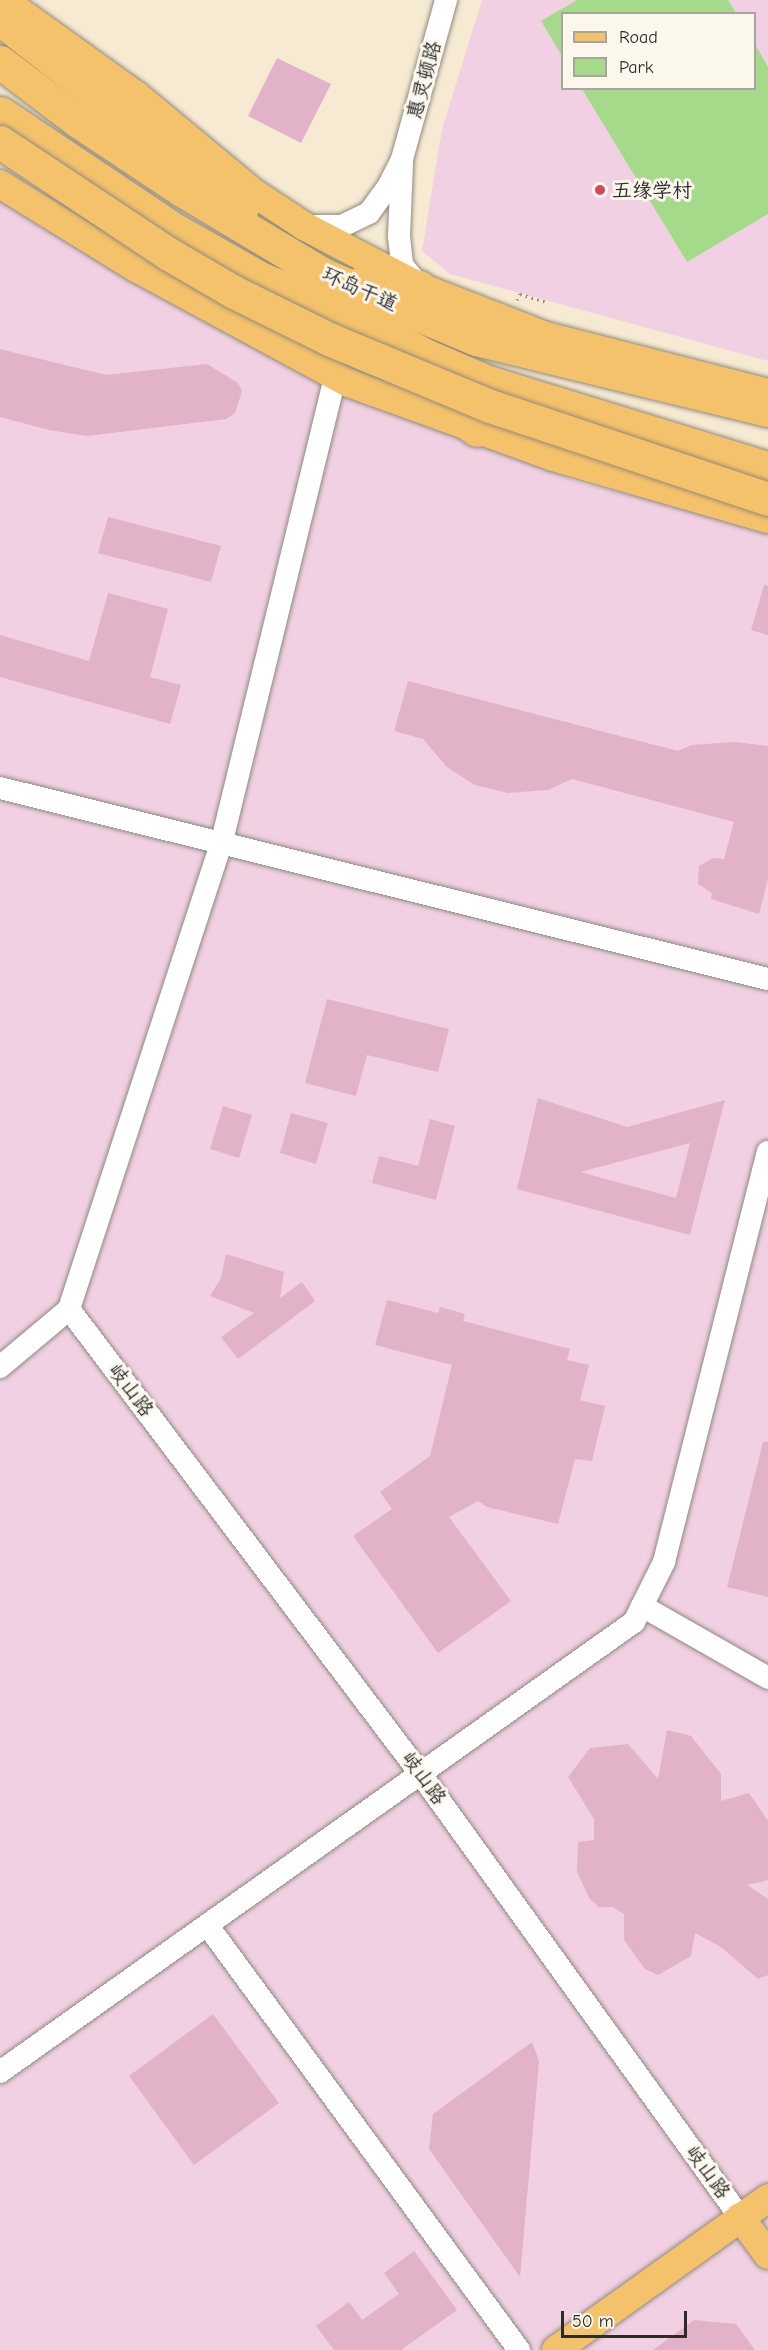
<!DOCTYPE html>
<html>
<head>
<meta charset="utf-8">
<style>
	body { margin:0 }
	#map { position:relative; width:768px; height:2350px; overflow:hidden; background:#f6ead3; font-family:"Comic Neue","LXGW WenKai TC",sans-serif }
	div>[style] { position:absolute }
	.built>* { inset:0; background:#f1d0e3 }
	.green>* { inset:0; background:#a5da8a }
	.building>* { inset:0; background:#e1b2c8 }
	.path>* { height:3px; margin-top:-1.5px; transform-origin:0; background:repeating-linear-gradient(90deg,#908a7f 0 1.5px,transparent 0 6px) }
	.roads { filter:drop-shadow(0 0 2px #908a7f) drop-shadow(0 0 2px #908a7f) }
	.minor>* { height:22px; margin:-11px; padding:0 11px; transform-origin:11px; border-radius:11px; background:#fff }
	.major>* { height:28px; margin:-14px; padding:0 14px; transform-origin:14px; border-radius:14px; background:#f4c26a }
	.highway>* { height:33px; margin:-16.5px; padding:0 16.5px; transform-origin:16.5px; border-radius:16.5px; background:#f4c26a }
	.bridges { filter:drop-shadow(0 0 2px #908a7f) drop-shadow(0 0 2px #908a7f) }
	.highway-bridge>* { height:33px; margin:-16.5px; padding:0 16.5px; transform-origin:16.5px; border-radius:16.5px; background:#f4c26a }
	.dots>* { width:16px; height:16px; translate:-50% -50%; box-sizing:border-box; border:3px solid #fbf7ec; border-radius:50% }
	span { translate:-50% -50%; white-space:nowrap; text-align:center; line-height:1.15; -webkit-text-stroke:6px #fbf7ec; paint-order:stroke }
	.street-label { font-size:20px; color:#2b2b2b }
	.poi-label { font-size:20px; color:#2b2b2b }
	.left { translate:0 -50%; text-align:left }
	.legend { position:absolute; left:561px; top:12px; width:195px; height:78px; box-sizing:border-box; background:#fbf7ec; border:2px solid #a8a59f; margin:0; padding:8px 10px; list-style:none; font-size:18px; color:#2b2b2b }
	.legend li { display:flex; align-items:center; gap:12px; height:30px }
	.legend b { width:30px; border:2px solid #a8a59f }
	.scale { position:absolute; left:561px; top:2311px; width:126px; height:27px; box-sizing:border-box; border:3px solid #2b2b2b; border-top:0; padding-left:8px; font-size:18px; line-height:21px; white-space:nowrap; color:#2b2b2b; -webkit-text-stroke:4px #fbf7ec; paint-order:stroke }
</style>
</head>
<body>
<div id="map">
	<div class="built">
		<div style="clip-path:polygon(evenodd,482px 0,768px 0,768px 361px,450px 274px,422px 251px,442px 129px,482px 0,562px 14px,754px 14px,754px 88px,562px 88px,562px 14px)"></div>
		<div style="clip-path:polygon(0 188px,344px 390px,581px 483px,768px 527px,768px 2350px,0 2350px)"></div>
	</div>
	<div class="green">
		<div style="clip-path:polygon(577px 0,728px 0,736px 13px,562px 14px,562px 56px,541px 21px)"></div>
		<div style="clip-path:polygon(755px 44px,768px 67px,768px 214px,687px 262px,582px 89px,754px 88px)"></div>
	</div>
	<div class="building">
		<div style="clip-path:polygon(277px 58px,331px 84px,301px 143px,248px 116px)"></div>
		<div style="clip-path:polygon(0 349px,106px 375px,207px 364px,238px 383px,242px 391px,235px 413px,226px 419px,87px 436px,49px 430px,0 417px)"></div>
		<div style="clip-path:polygon(108px 517px,221px 546px,211px 582px,98px 553px)"></div>
		<div style="clip-path:polygon(764px 585px,768px 586px,768px 635px,751px 630px)"></div>
		<div style="clip-path:polygon(108px 593px,168px 609px,150px 677px,181px 685px,170px 724px,0 677px,0 635px,89px 661px)"></div>
		<div style="clip-path:polygon(408px 681px,678px 751px,692px 745px,734px 742px,768px 746px,768px 879px,759px 914px,711px 899px,712px 893px,698px 884px,699px 866px,713px 858px,724px 859px,734px 822px,572px 779px,548px 790px,508px 793px,475px 785px,447px 767px,423px 739px,394px 731px)"></div>
		<div style="clip-path:polygon(327px 999px,449px 1029px,438px 1072px,367px 1055px,356px 1096px,305px 1083px)"></div>
		<div style="clip-path:polygon(evenodd,538px 1098px,627px 1127px,725px 1100px,690px 1235px,517px 1189px,538px 1098px,690px 1143px,676px 1198px,580px 1172px,690px 1143px)"></div>
		<div style="clip-path:polygon(223px 1106px,252px 1115px,239px 1158px,210px 1149px)"></div>
		<div style="clip-path:polygon(291px 1113px,328px 1123px,316px 1164px,280px 1153px)"></div>
		<div style="clip-path:polygon(430px 1119px,455px 1126px,436px 1200px,372px 1183px,379px 1156px,418px 1166px)"></div>
		<div style="clip-path:polygon(226px 1254px,284px 1272px,280px 1298px,302px 1282px,315px 1301px,238px 1359px,221px 1337px,254px 1313px,210px 1296px,221px 1278px)"></div>
		<div style="clip-path:polygon(387px 1300px,438px 1313px,440px 1307px,465px 1314px,463px 1321px,570px 1349px,567px 1360px,589px 1365px,580px 1400px,605px 1406px,592px 1461px,575px 1459px,558px 1524px,487px 1507px,478px 1501px,449px 1517px,511px 1601px,438px 1653px,353px 1536px,392px 1509px,380px 1492px,430px 1456px,452px 1365px,375px 1345px)"></div>
		<div style="clip-path:polygon(763px 1442px,768px 1442px,768px 1597px,727px 1587px)"></div>
		<div style="clip-path:polygon(667px 1730px,691px 1736px,721px 1774px,721px 1801px,749px 1793px,768px 1821px,768px 1880px,747px 1885px,768px 1899px,768px 1975px,758px 1979px,721px 1947px,695px 1933px,691px 1956px,658px 1975px,645px 1969px,624px 1940px,624px 1914px,613px 1907px,599px 1907px,589px 1898px,577px 1872px,578px 1842px,594px 1840px,594px 1819px,568px 1777px,590px 1748px,628px 1744px,658px 1779px)"></div>
		<div style="clip-path:polygon(213px 2014px,279px 2103px,194px 2165px,129px 2076px)"></div>
		<div style="clip-path:polygon(532px 2042px,539px 2061px,520px 2277px,429px 2149px,433px 2114px)"></div>
		<div style="clip-path:polygon(414px 2251px,457px 2310px,401px 2350px,334px 2350px,316px 2326px,349px 2302px,362px 2320px,399px 2294px,384px 2273px)"></div>
		<div style="clip-path:polygon(694px 2320px,736px 2324px,755px 2350px,653px 2350px)"></div>
	</div>
	<div class="path">
		<div style="left:517px;top:300px;width:7px;rotate:-63deg"></div>
		<div style="left:520px;top:294px;width:30px;rotate:17deg"></div>
	</div>
	<div class="roads">
		<div class="minor">
			<div style="left:402px;top:164px;width:72px;rotate:92.4deg"></div>
			<div style="left:399px;top:236px;width:29px;rotate:84deg"></div>
			<div style="left:402px;top:265px;width:27px;rotate:51deg"></div>
			<div style="left:305px;top:226px;width:37px"></div>
			<div style="left:342px;top:226px;width:30px;rotate:-26deg"></div>
			<div style="left:369px;top:213px;width:34px;rotate:-54deg"></div>
			<div style="left:389px;top:185px;width:29px;rotate:-63deg"></div>
			<div style="left:402px;top:159px;width:165px;rotate:-74.5deg"></div>
			<div style="left:0;top:788px;width:791px;rotate:13.97deg"></div>
			<div style="left:69px;top:1309px;width:585px;rotate:52.91deg"></div>
			<div style="left:422px;top:1776px;width:544px;rotate:54.21deg"></div>
			<div style="left:0;top:1367px;width:90px;rotate:-40deg"></div>
			<div style="left:69px;top:1309px;width:488px;rotate:-71.9deg"></div>
			<div style="left:221px;top:845px;width:483px;rotate:-76.3deg"></div>
			<div style="left:642px;top:1606px;width:145px;rotate:29.7deg"></div>
			<div style="left:208px;top:1926px;width:526px;rotate:53.74deg"></div>
			<div style="left:0;top:2072px;width:777px;rotate:-35.37deg"></div>
			<div style="left:634px;top:1622px;width:67px;rotate:-63.4deg"></div>
			<div style="left:664px;top:1562px;width:423px;rotate:-75.8deg"></div>
		</div>
		<div class="major">
			<div style="left:0;top:2px;width:13px;rotate:18deg"></div>
			<div style="left:12px;top:6px;width:153px;rotate:35.7deg"></div>
			<div style="left:136px;top:95px;width:153px;rotate:39.7deg"></div>
			<div style="left:254px;top:193px;width:60px;rotate:33.4deg"></div>
			<div style="left:304px;top:226px;width:131px;rotate:27.7deg"></div>
			<div style="left:420px;top:287px;width:135px;rotate:21.3deg"></div>
			<div style="left:546px;top:336px;width:229px;rotate:14.4deg"></div>
			<div style="left:0;top:184px;width:160px;rotate:31.7deg"></div>
			<div style="left:136px;top:268px;width:242px;rotate:28.4deg"></div>
			<div style="left:349px;top:383px;width:217px;rotate:19.9deg"></div>
			<div style="left:553px;top:457px;width:224px;rotate:16.1deg"></div>
			<div style="left:740px;top:2217px;width:47px;rotate:53.6deg"></div>
			<div style="left:556px;top:2350px;width:261px;rotate:-35.6deg"></div>
		</div>
		<div class="highway">
			<div style="left:0;top:19px;width:307px;rotate:38deg"></div>
			<div style="left:0;top:62px;width:98px;rotate:37.1deg"></div>
			<div style="left:78px;top:121px;width:125px;rotate:33.6deg"></div>
			<div style="left:182px;top:190px;width:165px;rotate:30.9deg"></div>
			<div style="left:324px;top:275px;width:165px;rotate:22.8deg"></div>
			<div style="left:476px;top:339px;width:301px;rotate:13.7deg"></div>
			<div style="left:0;top:113px;width:211px;rotate:33.8deg"></div>
			<div style="left:175px;top:230px;width:100px;rotate:29.4deg"></div>
			<div style="left:262px;top:279px;width:100px;rotate:22.4deg"></div>
			<div style="left:354px;top:317px;width:83px;rotate:28.1deg"></div>
			<div style="left:427px;top:356px;width:66px;rotate:23.1deg"></div>
			<div style="left:488px;top:382px;width:293px;rotate:17.1deg"></div>
			<div style="left:365px;top:280px;width:55px;rotate:7.3deg"></div>
			<div style="left:399px;top:375px;width:95px;rotate:35.2deg"></div>
		</div>
	</div>
	<div class="bridges">
		<div class="highway-bridge">
			<div style="left:0;top:142px;width:201px;rotate:33.6deg"></div>
			<div style="left:167px;top:253px;width:78px;rotate:30.2deg"></div>
			<div style="left:234px;top:292px;width:106px;rotate:26.3deg"></div>
			<div style="left:329px;top:339px;width:174px;rotate:22.6deg"></div>
			<div style="left:490px;top:406px;width:293px;rotate:18.5deg"></div>
		</div>
	</div>
	<div class="dots">
		<div style="left:600px;top:190px;background:#d1495b"></div>
	</div>
	<div class="street-label">
		<span style="left:424px;top:80px;rotate:-75deg">惠灵顿路</span>
		<span style="left:360px;top:289px;rotate:24deg">环岛干道</span>
		<span style="left:131px;top:1390px;rotate:53deg">岐山路</span>
		<span style="left:424px;top:1778px;rotate:54deg">岐山路</span>
		<span style="left:708px;top:2172px;rotate:54deg">岐山路</span>
	</div>
	<div class="poi-label">
		<span class="left" style="left:612px;top:190px">五缘学村</span>
	</div>
	<ul class="legend">
	<li><b style="height:8px;background:#f4c26a"></b>Road</li>
	<li><b style="height:16px;background:#a5da8a"></b>Park</li>
	</ul>
	<div class="scale">50 m</div>
</div>
</body>
</html>
